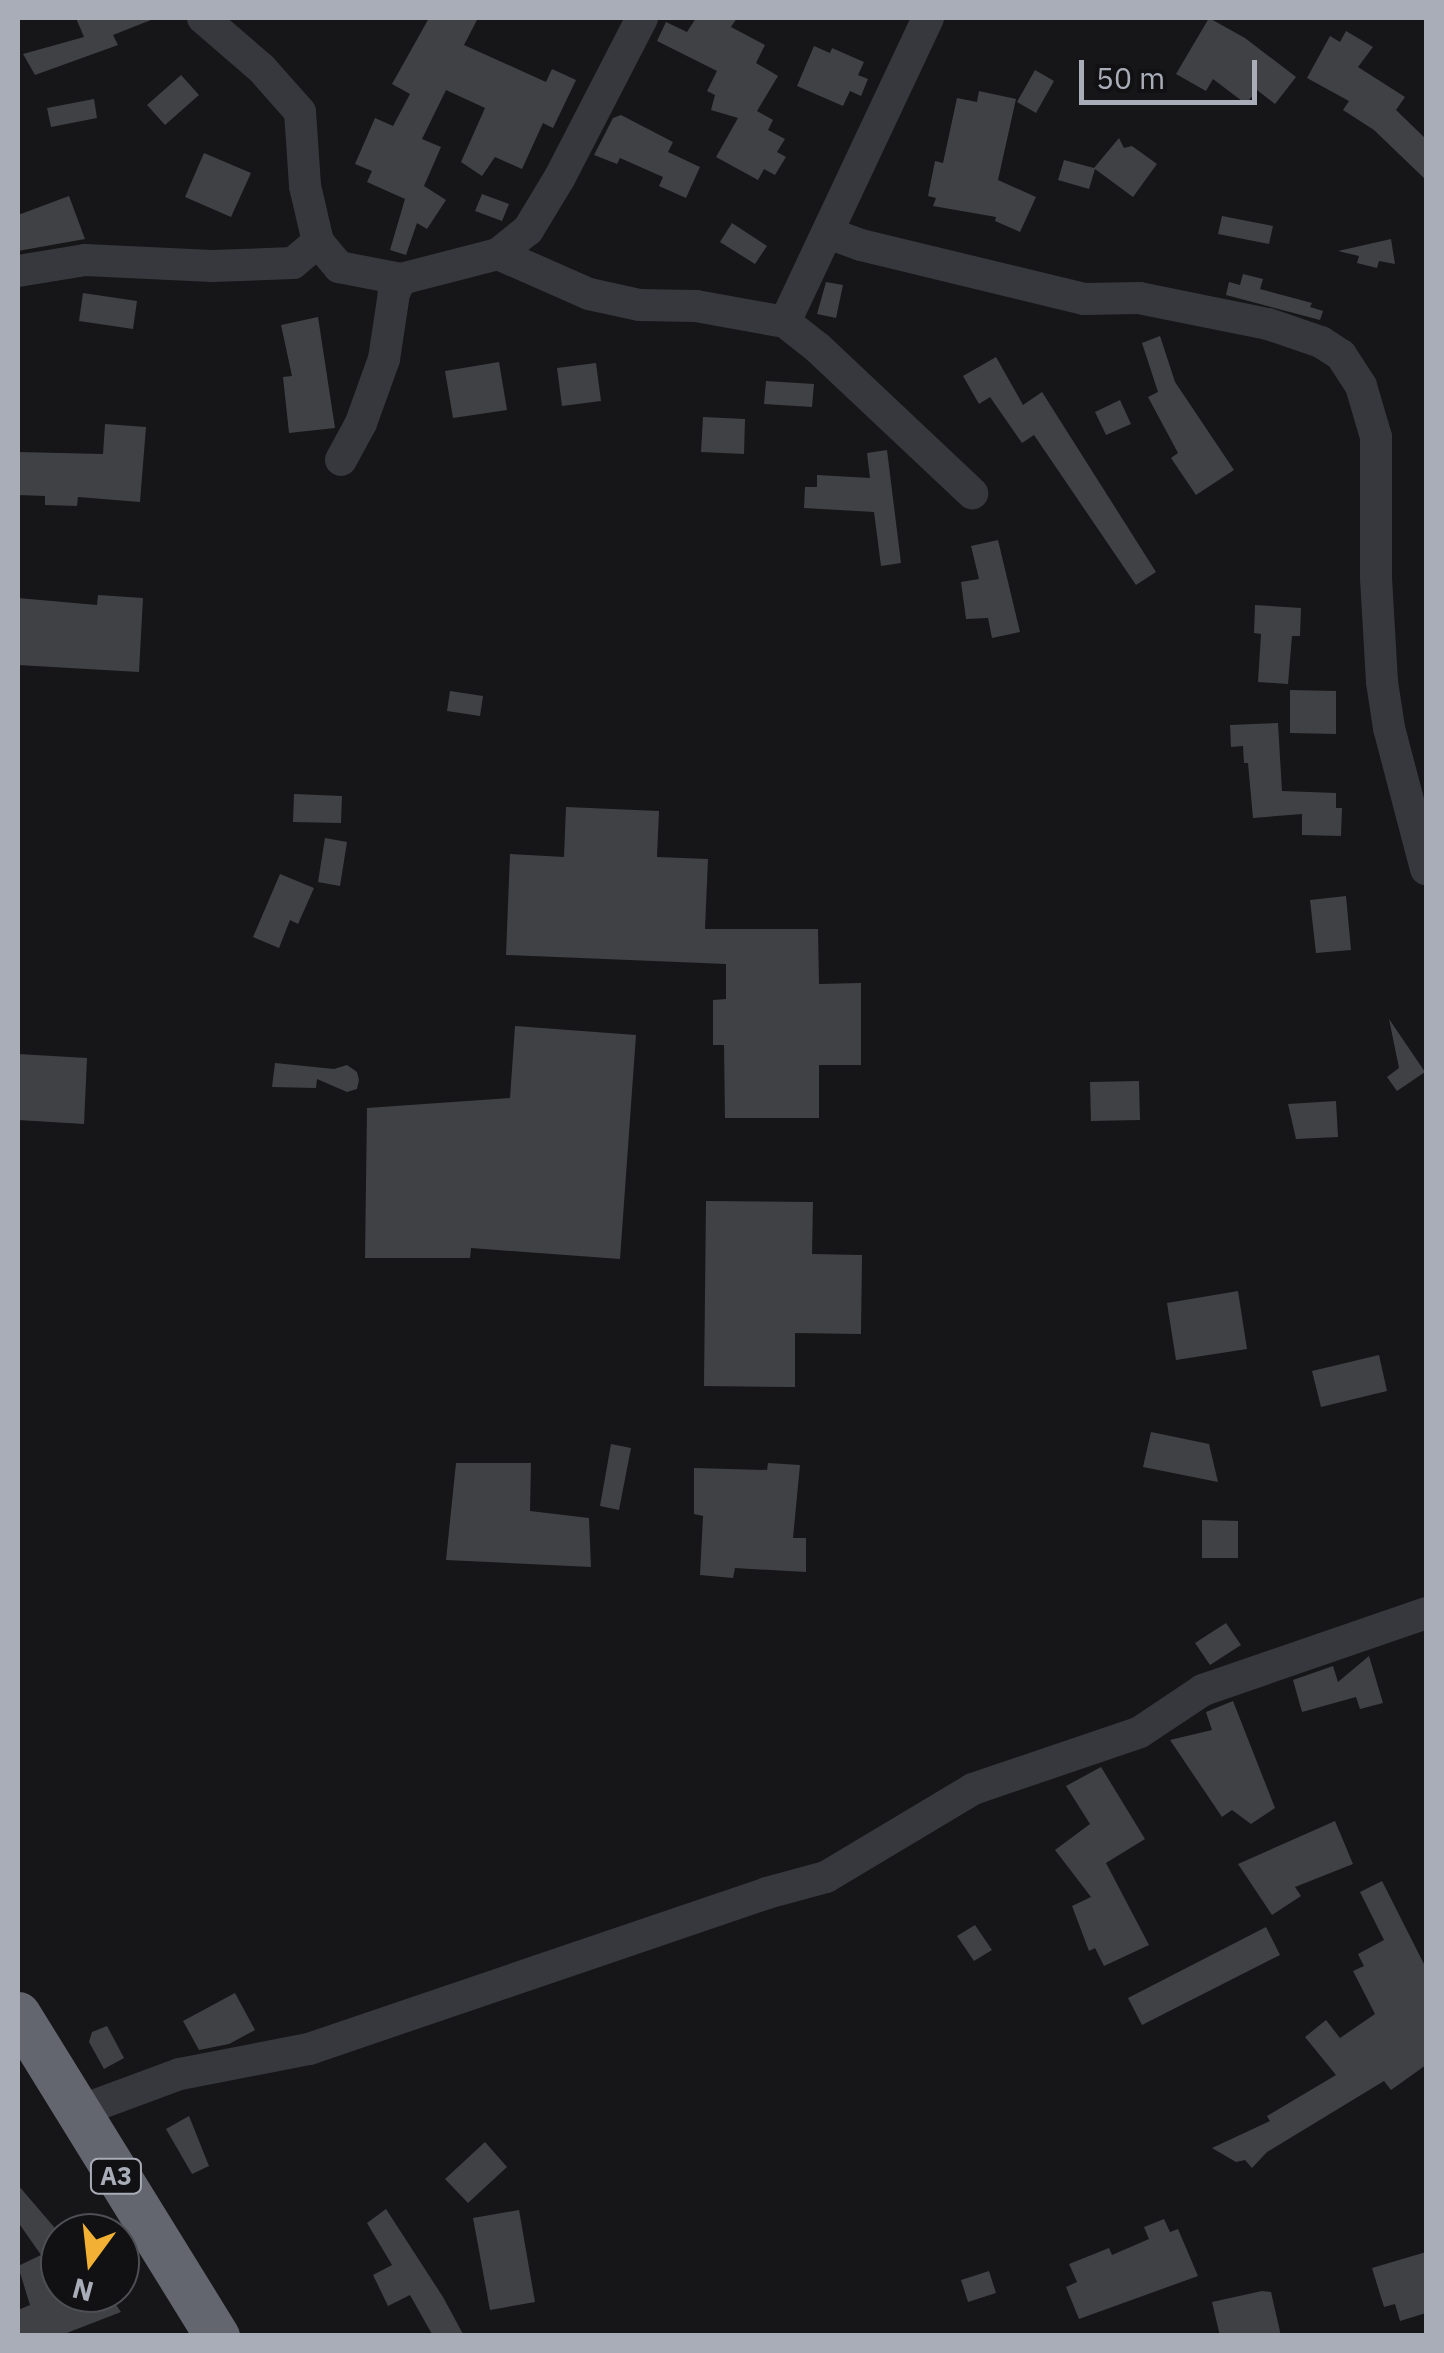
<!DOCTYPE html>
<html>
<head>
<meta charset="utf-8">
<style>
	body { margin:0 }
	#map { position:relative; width:1444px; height:2353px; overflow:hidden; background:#161618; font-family:"IBM Plex Sans",sans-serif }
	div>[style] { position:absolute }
	.building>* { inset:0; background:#404145 }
	.minor>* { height:32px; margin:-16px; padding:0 16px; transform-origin:16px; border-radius:16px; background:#37383d }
	.highway>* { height:45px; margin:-22.5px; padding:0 22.5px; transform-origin:22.5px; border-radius:22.5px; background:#63666e }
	span { translate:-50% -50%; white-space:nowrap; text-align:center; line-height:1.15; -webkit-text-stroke:9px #111113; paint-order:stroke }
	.shield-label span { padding:2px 8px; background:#111113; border:2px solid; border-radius:8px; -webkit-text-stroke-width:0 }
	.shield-label { font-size:25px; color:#a8adb8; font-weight:700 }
	.frame { position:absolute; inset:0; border:20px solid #a8adb8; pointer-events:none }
	.north { position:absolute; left:40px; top:2213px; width:100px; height:100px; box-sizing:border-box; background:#111113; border:2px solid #4d4f55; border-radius:50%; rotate:195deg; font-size:28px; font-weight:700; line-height:40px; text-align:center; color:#a8adb8 }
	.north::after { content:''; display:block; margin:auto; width:35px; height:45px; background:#f2b134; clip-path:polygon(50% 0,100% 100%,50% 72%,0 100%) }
	.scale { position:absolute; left:1079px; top:60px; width:178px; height:45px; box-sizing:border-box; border:5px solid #a8adb8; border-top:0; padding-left:12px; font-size:30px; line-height:35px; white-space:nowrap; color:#a8adb8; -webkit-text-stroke:8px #111113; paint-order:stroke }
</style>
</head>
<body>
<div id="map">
	<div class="building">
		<div style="clip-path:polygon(76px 18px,156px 18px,113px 35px,118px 45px,35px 75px,23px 54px,84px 37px)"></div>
		<div style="clip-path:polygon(429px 18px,478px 18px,464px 45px,546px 82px,552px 69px,576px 80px,553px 128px,543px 123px,522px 169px,495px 157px,482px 176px,461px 162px,485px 108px,446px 90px,422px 139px,441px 147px,424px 186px,446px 200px,427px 229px,417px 223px,406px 255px,390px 250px,405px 199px,367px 182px,372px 171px,355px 164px,375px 118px,393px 126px,410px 94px,392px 84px)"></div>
		<div style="clip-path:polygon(696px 18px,737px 18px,731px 27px,765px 45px,756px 63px,778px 76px,757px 111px,773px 120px,768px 130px,785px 139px,777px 152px,786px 157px,775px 175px,764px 169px,758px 180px,716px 157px,738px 118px,711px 110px,715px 95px,707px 91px,717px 71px,657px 41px,666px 22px,687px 32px)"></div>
		<div style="clip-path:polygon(1209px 18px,1245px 38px,1296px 77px,1275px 104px,1257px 90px,1246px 104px,1213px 79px,1206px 91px,1176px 74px)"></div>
		<div style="clip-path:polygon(1346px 31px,1373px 47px,1358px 67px,1405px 97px,1396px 110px,1426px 139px,1426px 180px,1374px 130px,1343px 110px,1349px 101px,1307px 78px,1330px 36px,1340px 42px)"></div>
		<div style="clip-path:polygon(814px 46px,830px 53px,832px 48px,864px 62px,858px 75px,868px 79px,861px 96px,850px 91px,843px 106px,797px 86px)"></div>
		<div style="clip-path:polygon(1035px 70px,1054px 81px,1036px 113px,1017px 102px)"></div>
		<div style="clip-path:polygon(181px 75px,199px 95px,165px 125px,147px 105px)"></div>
		<div style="clip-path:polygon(979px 91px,1016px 99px,998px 180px,1036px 197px,1020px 232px,995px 221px,996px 217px,933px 206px,936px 198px,928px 196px,935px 161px,943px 163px,957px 98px,977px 102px)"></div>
		<div style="clip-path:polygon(94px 99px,97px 118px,51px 127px,47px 108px)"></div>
		<div style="clip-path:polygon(621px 115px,673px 142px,668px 152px,700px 167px,686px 198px,659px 186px,663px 177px,620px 158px,617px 164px,594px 155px,613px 118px)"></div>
		<div style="clip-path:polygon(1119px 138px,1124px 148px,1132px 146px,1157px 164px,1133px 197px,1095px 169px,1089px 189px,1058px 180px,1064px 160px,1094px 168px)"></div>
		<div style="clip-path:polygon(204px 153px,251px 173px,231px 217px,185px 197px)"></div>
		<div style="clip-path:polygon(482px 194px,509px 204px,502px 221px,475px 211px)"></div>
		<div style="clip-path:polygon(69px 196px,85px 239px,18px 251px,18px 215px)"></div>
		<div style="clip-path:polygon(1222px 216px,1273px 226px,1269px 244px,1218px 234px)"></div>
		<div style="clip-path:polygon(732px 223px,767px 246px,755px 264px,720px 242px)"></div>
		<div style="clip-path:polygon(1391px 239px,1395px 264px,1379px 261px,1377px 268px,1357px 263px,1359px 256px,1338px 251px)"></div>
		<div style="clip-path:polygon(1243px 274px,1263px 279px,1260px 289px,1312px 303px,1310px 307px,1323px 311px,1320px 320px,1226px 295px,1229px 282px,1240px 285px)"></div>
		<div style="clip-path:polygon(826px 282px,843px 285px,836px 318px,817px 314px)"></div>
		<div style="clip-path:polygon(83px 293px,137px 301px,133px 329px,79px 321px)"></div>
		<div style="clip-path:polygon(318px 317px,335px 428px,289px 433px,283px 377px,292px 376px,281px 325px)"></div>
		<div style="clip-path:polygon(1160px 336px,1175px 382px,1234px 470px,1196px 495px,1171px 458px,1178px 453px,1148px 397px,1158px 392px,1142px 343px)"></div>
		<div style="clip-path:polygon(996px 357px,1023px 405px,1042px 392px,1156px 572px,1136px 585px,1034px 435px,1022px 443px,990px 397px,979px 404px,963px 376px)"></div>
		<div style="clip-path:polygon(499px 362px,507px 410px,453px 418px,445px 371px)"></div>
		<div style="clip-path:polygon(596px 363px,601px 401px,562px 406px,557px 368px)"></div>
		<div style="clip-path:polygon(766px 381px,814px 384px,812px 407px,764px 404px)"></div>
		<div style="clip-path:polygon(1120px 400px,1131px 424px,1106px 435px,1095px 412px)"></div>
		<div style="clip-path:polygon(703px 417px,745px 419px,744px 454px,701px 452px)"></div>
		<div style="clip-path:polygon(105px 424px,146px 427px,140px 502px,78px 497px,77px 506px,45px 505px,45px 496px,18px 495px,18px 452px,103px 454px)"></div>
		<div style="clip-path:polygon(887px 450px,901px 563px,881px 566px,874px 512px,804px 508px,805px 487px,817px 487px,817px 475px,870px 478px,867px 453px)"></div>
		<div style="clip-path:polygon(998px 540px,1020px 632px,992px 638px,988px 618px,966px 619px,961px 582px,979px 579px,971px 546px)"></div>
		<div style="clip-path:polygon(98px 595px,143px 598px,139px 672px,18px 665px,18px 598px,97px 605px)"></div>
		<div style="clip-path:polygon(1255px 605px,1301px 608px,1300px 636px,1292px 636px,1288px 684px,1258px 682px,1261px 634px,1254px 633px)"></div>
		<div style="clip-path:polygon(1290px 690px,1336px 691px,1336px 734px,1290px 733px)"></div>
		<div style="clip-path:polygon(450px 691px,483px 696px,480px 716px,447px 711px)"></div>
		<div style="clip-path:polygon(1278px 723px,1282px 791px,1336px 793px,1336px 808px,1342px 808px,1341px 836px,1302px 835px,1302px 814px,1253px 818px,1248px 763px,1244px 763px,1243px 746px,1231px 747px,1230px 725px)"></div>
		<div style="clip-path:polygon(294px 794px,342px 796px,341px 823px,293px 822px)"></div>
		<div style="clip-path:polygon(566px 807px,659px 811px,657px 857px,708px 859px,705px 929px,818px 929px,819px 984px,861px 983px,861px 1065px,819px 1065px,819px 1118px,725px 1118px,724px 1045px,713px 1045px,713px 1000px,726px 999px,726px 964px,506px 955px,510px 854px,564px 857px)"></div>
		<div style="clip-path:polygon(325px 838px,347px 842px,340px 886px,318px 882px)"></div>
		<div style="clip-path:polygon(280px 874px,314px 888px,298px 924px,290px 920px,279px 948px,253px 937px)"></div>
		<div style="clip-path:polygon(1346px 896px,1351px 950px,1316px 953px,1310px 900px)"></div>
		<div style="clip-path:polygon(1389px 1019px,1425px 1072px,1397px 1091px,1387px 1077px,1399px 1068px)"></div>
		<div style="clip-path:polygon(515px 1026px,636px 1035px,620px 1259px,471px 1248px,470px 1258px,365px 1258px,367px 1108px,510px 1098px)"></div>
		<div style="clip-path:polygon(18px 1054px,87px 1058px,84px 1124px,18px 1120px)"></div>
		<div style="clip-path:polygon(275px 1063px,334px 1069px,347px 1065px,357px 1072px,359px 1080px,357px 1089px,347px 1092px,317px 1079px,316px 1088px,272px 1087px)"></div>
		<div style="clip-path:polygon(1139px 1081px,1140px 1120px,1091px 1121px,1090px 1082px)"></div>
		<div style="clip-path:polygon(1336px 1101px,1338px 1137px,1296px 1139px,1288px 1104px)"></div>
		<div style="clip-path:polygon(706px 1201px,813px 1202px,812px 1254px,862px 1255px,861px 1334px,795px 1333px,795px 1387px,704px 1386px)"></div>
		<div style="clip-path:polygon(1238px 1291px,1247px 1349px,1176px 1360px,1167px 1303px)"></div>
		<div style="clip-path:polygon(1379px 1355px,1387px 1391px,1321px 1407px,1312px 1371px)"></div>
		<div style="clip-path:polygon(1151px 1432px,1209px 1444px,1218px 1482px,1143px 1467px)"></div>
		<div style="clip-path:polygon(611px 1444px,631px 1448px,619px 1510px,600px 1506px)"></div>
		<div style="clip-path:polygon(456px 1463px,531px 1463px,530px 1511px,589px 1518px,591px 1567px,446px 1560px)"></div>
		<div style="clip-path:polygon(768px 1463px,800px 1465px,793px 1538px,806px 1538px,806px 1572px,735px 1568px,733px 1578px,700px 1575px,703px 1516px,694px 1514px,694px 1468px,767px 1470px)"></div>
		<div style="clip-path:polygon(1202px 1520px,1238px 1521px,1238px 1558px,1202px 1558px)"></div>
		<div style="clip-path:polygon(1226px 1623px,1241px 1645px,1210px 1665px,1195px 1643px)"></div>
		<div style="clip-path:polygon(1369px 1656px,1383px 1703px,1360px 1709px,1356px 1697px,1302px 1712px,1293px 1680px,1333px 1666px,1338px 1682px)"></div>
		<div style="clip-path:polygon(1233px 1701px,1275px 1808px,1251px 1824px,1232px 1810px,1222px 1817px,1170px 1740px,1212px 1730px,1206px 1712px)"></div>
		<div style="clip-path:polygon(1101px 1767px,1145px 1839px,1106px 1863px,1149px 1945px,1104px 1966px,1095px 1948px,1089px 1951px,1072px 1906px,1091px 1897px,1055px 1850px,1090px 1824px,1066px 1786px)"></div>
		<div style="clip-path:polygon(1335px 1821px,1353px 1864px,1295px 1887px,1301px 1896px,1272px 1915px,1238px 1864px)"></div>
		<div style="clip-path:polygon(1382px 1881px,1426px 1968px,1426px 2065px,1391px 2090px,1384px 2081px,1267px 2152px,1252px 2168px,1245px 2160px,1236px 2162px,1212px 2148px,1270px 2121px,1267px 2116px,1336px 2075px,1305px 2037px,1326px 2020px,1340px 2038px,1375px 2014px,1353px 1971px,1364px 1966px,1358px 1954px,1384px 1940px,1360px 1892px)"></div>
		<div style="clip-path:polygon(975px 1925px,992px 1950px,974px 1961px,957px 1936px)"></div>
		<div style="clip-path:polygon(1266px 1927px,1280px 1955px,1142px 2025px,1128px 1998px)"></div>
		<div style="clip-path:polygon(235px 1993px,255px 2030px,229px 2044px,199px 2050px,183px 2021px)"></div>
		<div style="clip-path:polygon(107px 2026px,124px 2058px,104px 2069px,89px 2042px,92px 2032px)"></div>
		<div style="clip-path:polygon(189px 2116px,209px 2166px,192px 2174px,166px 2129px)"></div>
		<div style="clip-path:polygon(485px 2142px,507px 2167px,468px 2203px,445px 2179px)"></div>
		<div style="clip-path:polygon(18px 2185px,60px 2234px,60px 2293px,67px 2293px,73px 2309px,96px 2293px,108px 2293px,121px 2312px,59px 2336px,18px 2336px,18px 2310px,30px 2305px,18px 2266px,41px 2255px,18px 2222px)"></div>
		<div style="clip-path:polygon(386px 2209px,443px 2297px,464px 2336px,433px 2336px,410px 2295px,388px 2306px,373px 2275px,392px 2265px,367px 2223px)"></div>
		<div style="clip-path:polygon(519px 2210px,535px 2302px,490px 2310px,473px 2218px)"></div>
		<div style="clip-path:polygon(1164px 2219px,1170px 2232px,1178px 2229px,1198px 2276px,1079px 2319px,1066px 2287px,1077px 2282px,1069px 2264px,1109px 2248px,1112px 2255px,1149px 2239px,1144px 2227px)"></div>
		<div style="clip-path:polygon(1426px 2252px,1426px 2313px,1400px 2321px,1395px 2304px,1384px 2307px,1372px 2268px)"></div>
		<div style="clip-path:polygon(989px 2271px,996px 2293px,968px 2302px,961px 2280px)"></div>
		<div style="clip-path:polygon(1262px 2291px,1271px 2292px,1281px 2336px,1220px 2336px,1212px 2302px)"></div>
	</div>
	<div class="minor">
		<div style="left:203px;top:18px;width:78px;rotate:40.8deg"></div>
		<div style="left:262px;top:69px;width:57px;rotate:48.5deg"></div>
		<div style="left:300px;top:112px;width:74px;rotate:86.1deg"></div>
		<div style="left:305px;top:186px;width:57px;rotate:76.9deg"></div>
		<div style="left:318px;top:242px;width:33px;rotate:50deg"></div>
		<div style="left:339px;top:267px;width:63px;rotate:11deg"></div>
		<div style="left:401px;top:279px;width:16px;rotate:117deg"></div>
		<div style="left:394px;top:293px;width:67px;rotate:98.6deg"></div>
		<div style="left:384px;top:359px;width:68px;rotate:109.8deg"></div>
		<div style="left:361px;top:423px;width:42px;rotate:118.4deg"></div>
		<div style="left:828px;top:233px;width:35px;rotate:20deg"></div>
		<div style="left:861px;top:245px;width:229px;rotate:13.6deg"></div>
		<div style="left:1084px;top:299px;width:55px;rotate:-1deg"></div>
		<div style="left:1139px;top:298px;width:132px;rotate:11.4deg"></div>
		<div style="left:1268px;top:324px;width:56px;rotate:18.8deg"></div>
		<div style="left:1321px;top:342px;width:24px;rotate:33deg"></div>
		<div style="left:1341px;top:355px;width:37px;rotate:57deg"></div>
		<div style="left:1361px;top:386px;width:53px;rotate:73.6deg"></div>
		<div style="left:1376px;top:437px;width:141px;rotate:90deg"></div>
		<div style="left:1376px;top:578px;width:104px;rotate:86.7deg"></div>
		<div style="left:1382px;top:682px;width:47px;rotate:81.3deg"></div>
		<div style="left:1389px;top:728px;width:146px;rotate:75.3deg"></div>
		<div style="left:498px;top:254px;width:99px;rotate:23.7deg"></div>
		<div style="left:589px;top:294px;width:51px;rotate:12.4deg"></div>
		<div style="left:639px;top:305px;width:57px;rotate:1deg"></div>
		<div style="left:696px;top:306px;width:90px;rotate:10.2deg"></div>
		<div style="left:785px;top:322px;width:42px;rotate:38.2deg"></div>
		<div style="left:818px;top:348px;width:212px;rotate:43.3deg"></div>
		<div style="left:18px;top:271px;width:68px;rotate:-9.3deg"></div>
		<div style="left:85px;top:260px;width:127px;rotate:2.7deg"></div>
		<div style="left:212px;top:266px;width:81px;rotate:-2.1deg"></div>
		<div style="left:293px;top:263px;width:33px;rotate:-40deg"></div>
		<div style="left:401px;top:279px;width:100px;rotate:-14.5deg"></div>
		<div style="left:498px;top:254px;width:38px;rotate:-39deg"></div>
		<div style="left:528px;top:230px;width:62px;rotate:-58.9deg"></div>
		<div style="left:560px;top:177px;width:179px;rotate:-62.7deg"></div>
		<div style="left:785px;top:322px;width:336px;rotate:-64.8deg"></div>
		<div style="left:77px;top:2112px;width:110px;rotate:-20.3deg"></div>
		<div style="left:180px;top:2074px;width:131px;rotate:-11deg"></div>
		<div style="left:309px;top:2049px;width:484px;rotate:-18.8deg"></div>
		<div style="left:767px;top:1893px;width:61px;rotate:-15.2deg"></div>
		<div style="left:826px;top:1877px;width:171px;rotate:-30.9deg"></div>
		<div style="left:973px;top:1789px;width:176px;rotate:-18.8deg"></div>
		<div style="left:1140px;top:1732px;width:76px;rotate:-33.7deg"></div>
		<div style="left:1203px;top:1690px;width:236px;rotate:-19deg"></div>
	</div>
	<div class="highway">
		<div style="left:18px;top:2014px;width:379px;rotate:58.3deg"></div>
	</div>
	<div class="shield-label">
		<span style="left:116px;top:2176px">A3</span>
	</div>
	<div class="frame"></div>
	<div class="north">N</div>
	<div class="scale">50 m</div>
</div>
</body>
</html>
